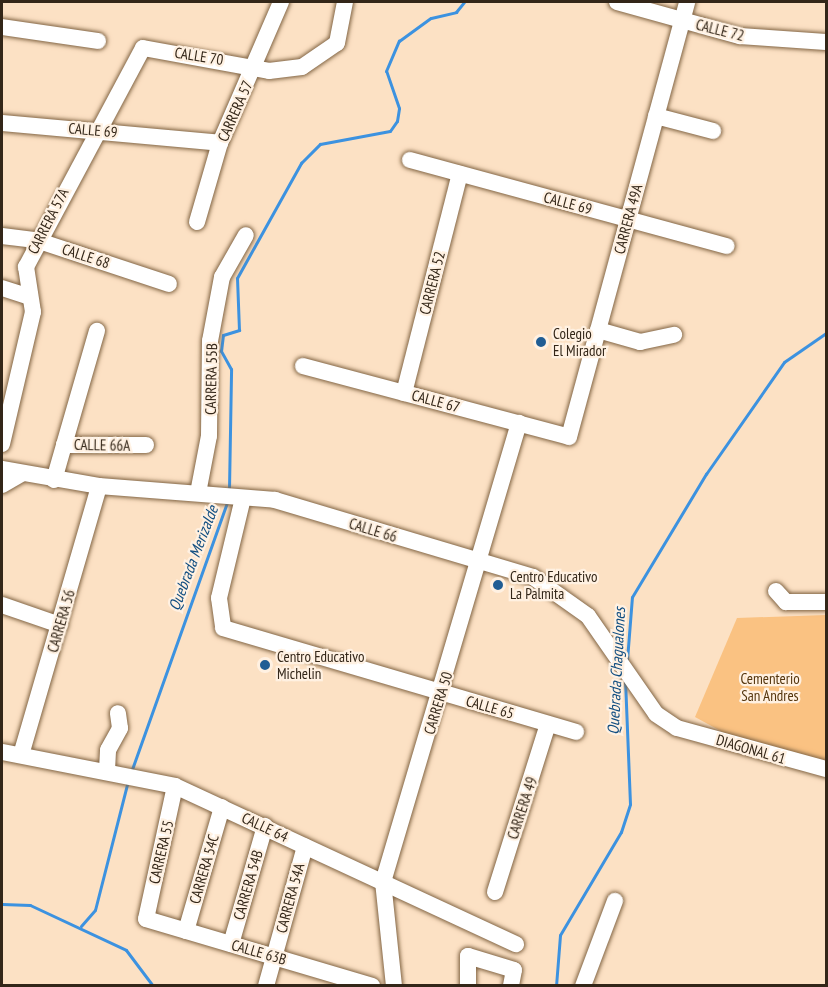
<!DOCTYPE html>
<html>
<head>
<meta charset="utf-8">
<style>
	body { margin:0 }
	#map { position:relative; width:828px; height:987px; overflow:hidden; background:#fce1c4; font-family:"PT Sans Narrow",sans-serif }
	div>[style] { position:absolute }
	.green>* { inset:0; background:#fac282 }
	.stream>* { height:3px; margin:-1.5px; padding:0 1.5px; transform-origin:1.5px; border-radius:1.5px; background:#3c92e0 }
	.roads { filter:drop-shadow(0 0 2px #826544) drop-shadow(0 0 2px #826544) }
	.minor>* { height:16px; margin:-8px; padding:0 8px; transform-origin:8px; border-radius:8px; background:#fff }
	.dots>* { width:16px; height:16px; translate:-50% -50%; box-sizing:border-box; border:3px solid #fff1e2; border-radius:50% }
	span { translate:-50% -50%; white-space:nowrap; text-align:center; line-height:1.15; -webkit-text-stroke:4.5px #fff1e2; paint-order:stroke }
	.street-label { font-size:15px; color:#332618 }
	.poi-label { font-size:15px; color:#332618 }
	.left { translate:0 -50%; text-align:left }
	.park-label { font-size:15px; color:#55360e }
	.water-label { font-size:16px; color:#104d80; font-style:italic }
	.frame { position:absolute; inset:0; border:3px solid #332618; pointer-events:none }
</style>
</head>
<body>
<div id="map">
	<div class="green">
		<div style="clip-path:polygon(826px 615px,826px 767px,728px 735px,695px 717px,737px 618px)"></div>
	</div>
	<div class="stream">
		<div style="left:229px;top:489px;width:120px;rotate:-89deg"></div>
		<div style="left:231px;top:369px;width:21px;rotate:-119deg"></div>
		<div style="left:221px;top:351px;width:16px;rotate:-83deg"></div>
		<div style="left:223px;top:335px;width:17px;rotate:-17deg"></div>
		<div style="left:239px;top:330px;width:52px;rotate:-92.2deg"></div>
		<div style="left:237px;top:278px;width:132px;rotate:-60.9deg"></div>
		<div style="left:301px;top:163px;width:27px;rotate:-45deg"></div>
		<div style="left:320px;top:144px;width:71px;rotate:-10.5deg"></div>
		<div style="left:390px;top:131px;width:12px;rotate:-55deg"></div>
		<div style="left:397px;top:121px;width:13px;rotate:-81deg"></div>
		<div style="left:399px;top:108px;width:39px;rotate:-109deg"></div>
		<div style="left:386px;top:71px;width:33px;rotate:-67deg"></div>
		<div style="left:399px;top:41px;width:39px;rotate:-36deg"></div>
		<div style="left:431px;top:18px;width:26px;rotate:-13deg"></div>
		<div style="left:456px;top:12px;width:13px;rotate:-51deg"></div>
		<div style="left:627px;top:660px;width:63px;rotate:-85.5deg"></div>
		<div style="left:632px;top:597px;width:144px;rotate:-59deg"></div>
		<div style="left:706px;top:474px;width:136px;rotate:-55.1deg"></div>
		<div style="left:784px;top:362px;width:51px;rotate:-34.6deg"></div>
		<div style="left:131px;top:772px;width:287px;rotate:-70.4deg"></div>
		<div style="left:2px;top:904px;width:28px;rotate:2deg"></div>
		<div style="left:30px;top:905px;width:106px;rotate:25.1deg"></div>
		<div style="left:126px;top:950px;width:45px;rotate:53.1deg"></div>
		<div style="left:81px;top:926px;width:21px;rotate:-49deg"></div>
		<div style="left:95px;top:910px;width:133px;rotate:-75.7deg"></div>
		<div style="left:556px;top:986px;width:51px;rotate:-85.5deg"></div>
		<div style="left:560px;top:935px;width:120px;rotate:-59.4deg"></div>
		<div style="left:621px;top:832px;width:29px;rotate:-72deg"></div>
		<div style="left:630px;top:804px;width:122px;rotate:-92.3deg"></div>
	</div>
	<div class="roads">
		<div class="minor">
			<div style="left:617px;top:2px;width:128px;rotate:15.5deg"></div>
			<div style="left:740px;top:36px;width:86px;rotate:4deg"></div>
			<div style="left:2px;top:27px;width:97px;rotate:8.3deg"></div>
			<div style="left:656px;top:116px;width:59px;rotate:14.7deg"></div>
			<div style="left:2px;top:123px;width:219px;rotate:5.2deg"></div>
			<div style="left:410px;top:160px;width:328px;rotate:15.2deg"></div>
			<div style="left:197px;top:222px;width:82px;rotate:-73.8deg"></div>
			<div style="left:220px;top:143px;width:154px;rotate:-66.6deg"></div>
			<div style="left:2px;top:236px;width:34px;rotate:7deg"></div>
			<div style="left:36px;top:240px;width:140px;rotate:18.3deg"></div>
			<div style="left:2px;top:288px;width:29px;rotate:18deg"></div>
			<div style="left:598px;top:330px;width:44px;rotate:15.9deg"></div>
			<div style="left:640px;top:342px;width:35px;rotate:-12deg"></div>
			<div style="left:303px;top:366px;width:275px;rotate:14.9deg"></div>
			<div style="left:569px;top:437px;width:451px;rotate:-74.8deg"></div>
			<div style="left:404px;top:393px;width:226px;rotate:-75.7deg"></div>
			<div style="left:2px;top:444px;width:136px;rotate:-76.8deg"></div>
			<div style="left:33px;top:312px;width:46px;rotate:-98.8deg"></div>
			<div style="left:26px;top:267px;width:248px;rotate:-61.9deg"></div>
			<div style="left:143px;top:48px;width:128px;rotate:10.3deg"></div>
			<div style="left:269px;top:71px;width:33px;rotate:-7deg"></div>
			<div style="left:302px;top:67px;width:42px;rotate:-34.4deg"></div>
			<div style="left:337px;top:43px;width:42px;rotate:-79deg"></div>
			<div style="left:64px;top:445px;width:119px;rotate:-73.9deg"></div>
			<div style="left:2px;top:469px;width:98px;rotate:9.9deg"></div>
			<div style="left:99px;top:486px;width:177px;rotate:4.5deg"></div>
			<div style="left:275px;top:500px;width:269px;rotate:16.6deg"></div>
			<div style="left:533px;top:577px;width:67px;rotate:35.3deg"></div>
			<div style="left:588px;top:616px;width:119px;rotate:55.2deg"></div>
			<div style="left:656px;top:714px;width:25px;rotate:34deg"></div>
			<div style="left:677px;top:728px;width:155px;rotate:15.4deg"></div>
			<div style="left:54px;top:480px;width:36px;rotate:-74deg"></div>
			<div style="left:64px;top:445px;width:82px"></div>
			<div style="left:2px;top:485px;width:22px;rotate:-30deg"></div>
			<div style="left:198px;top:493px;width:58px;rotate:-79.1deg"></div>
			<div style="left:209px;top:436px;width:95px;rotate:-89.4deg"></div>
			<div style="left:210px;top:341px;width:65px;rotate:-79.4deg"></div>
			<div style="left:222px;top:277px;width:48px;rotate:-60.3deg"></div>
			<div style="left:243px;top:498px;width:103px;rotate:103.5deg"></div>
			<div style="left:219px;top:598px;width:30px;rotate:82deg"></div>
			<div style="left:223px;top:628px;width:368px;rotate:16.4deg"></div>
			<div style="left:776px;top:591px;width:15px;rotate:48deg"></div>
			<div style="left:786px;top:602px;width:40px"></div>
			<div style="left:2px;top:605px;width:61px;rotate:19deg"></div>
			<div style="left:2px;top:752px;width:176px;rotate:11.1deg"></div>
			<div style="left:175px;top:786px;width:376px;rotate:24.9deg"></div>
			<div style="left:21px;top:755px;width:280px;rotate:-73.8deg"></div>
			<div style="left:107px;top:770px;width:20px;rotate:-87deg"></div>
			<div style="left:108px;top:750px;width:25px;rotate:-61deg"></div>
			<div style="left:120px;top:728px;width:15px;rotate:-98deg"></div>
			<div style="left:175px;top:786px;width:136px;rotate:102.3deg"></div>
			<div style="left:146px;top:919px;width:236px;rotate:16.5deg"></div>
			<div style="left:495px;top:892px;width:176px;rotate:-72.5deg"></div>
			<div style="left:186px;top:931px;width:129px;rotate:-73.8deg"></div>
			<div style="left:231px;top:944px;width:123px;rotate:-73.9deg"></div>
			<div style="left:266px;top:986px;width:145px;rotate:-74.4deg"></div>
			<div style="left:394px;top:986px;width:105px;rotate:-96deg"></div>
			<div style="left:383px;top:882px;width:479px;rotate:-73.5deg"></div>
			<div style="left:468px;top:986px;width:30px;rotate:-90deg"></div>
			<div style="left:468px;top:956px;width:48px;rotate:16.9deg"></div>
			<div style="left:514px;top:970px;width:16px;rotate:101deg"></div>
			<div style="left:583px;top:986px;width:91px;rotate:-69.4deg"></div>
		</div>
	</div>
	<div class="dots">
		<div style="left:541px;top:342px;background:#205d94"></div>
		<div style="left:498px;top:585px;background:#205d94"></div>
		<div style="left:265px;top:665px;background:#205d94"></div>
	</div>
	<div class="street-label">
		<span style="left:720px;top:30px;rotate:14deg">CALLE 72</span>
		<span style="left:199px;top:56px;rotate:9deg">CALLE 70</span>
		<span style="left:235px;top:111px;rotate:-66deg">CARRERA 57</span>
		<span style="left:93px;top:130px;rotate:5deg">CALLE 69</span>
		<span style="left:568px;top:203px;rotate:15deg">CALLE 69</span>
		<span style="left:628px;top:219px;rotate:-75deg">CARRERA 49A</span>
		<span style="left:48px;top:221px;rotate:-63deg">CARRERA 57A</span>
		<span style="left:86px;top:256px;rotate:18deg">CALLE 68</span>
		<span style="left:432px;top:283px;rotate:-76deg">CARRERA 52</span>
		<span style="left:211px;top:379px;rotate:-89deg">CARRERA 55B</span>
		<span style="left:436px;top:401px;rotate:15deg">CALLE 67</span>
		<span style="left:102px;top:445px;rotate:1deg">CALLE 66A</span>
		<span style="left:373px;top:530px;rotate:17deg">CALLE 66</span>
		<span style="left:61px;top:621px;rotate:-74deg">CARRERA 56</span>
		<span style="left:438px;top:703px;rotate:-73deg">CARRERA 50</span>
		<span style="left:490px;top:707px;rotate:16deg">CALLE 65</span>
		<span style="left:751px;top:749px;rotate:16deg">DIAGONAL 61</span>
		<span style="left:522px;top:808px;rotate:-72deg">CARRERA 49</span>
		<span style="left:265px;top:827px;rotate:25deg">CALLE 64</span>
		<span style="left:161px;top:852px;rotate:-77deg">CARRERA 55</span>
		<span style="left:204px;top:869px;rotate:-74deg">CARRERA 54C</span>
		<span style="left:248px;top:885px;rotate:-74deg">CARRERA 54B</span>
		<span style="left:290px;top:898px;rotate:-75deg">CARRERA 54A</span>
		<span style="left:259px;top:952px;rotate:16deg">CALLE 63B</span>
	</div>
	<div class="poi-label">
		<span class="left" style="left:553px;top:342px">Colegio<br>El Mirador</span>
		<span class="left" style="left:510px;top:585px">Centro Educativo<br>La Palmita</span>
		<span class="left" style="left:277px;top:665px">Centro Educativo<br>Michelin</span>
	</div>
	<div class="park-label">
		<span style="left:770px;top:687px">Cementerio<br>San Andres</span>
	</div>
	<div class="water-label">
		<span style="left:193px;top:558px;rotate:-69deg">Quebrada Merizalde</span>
		<span style="left:616px;top:671px;rotate:-87deg">Quebrada Chagualones</span>
	</div>
	<div class="frame"></div>
</div>
</body>
</html>
